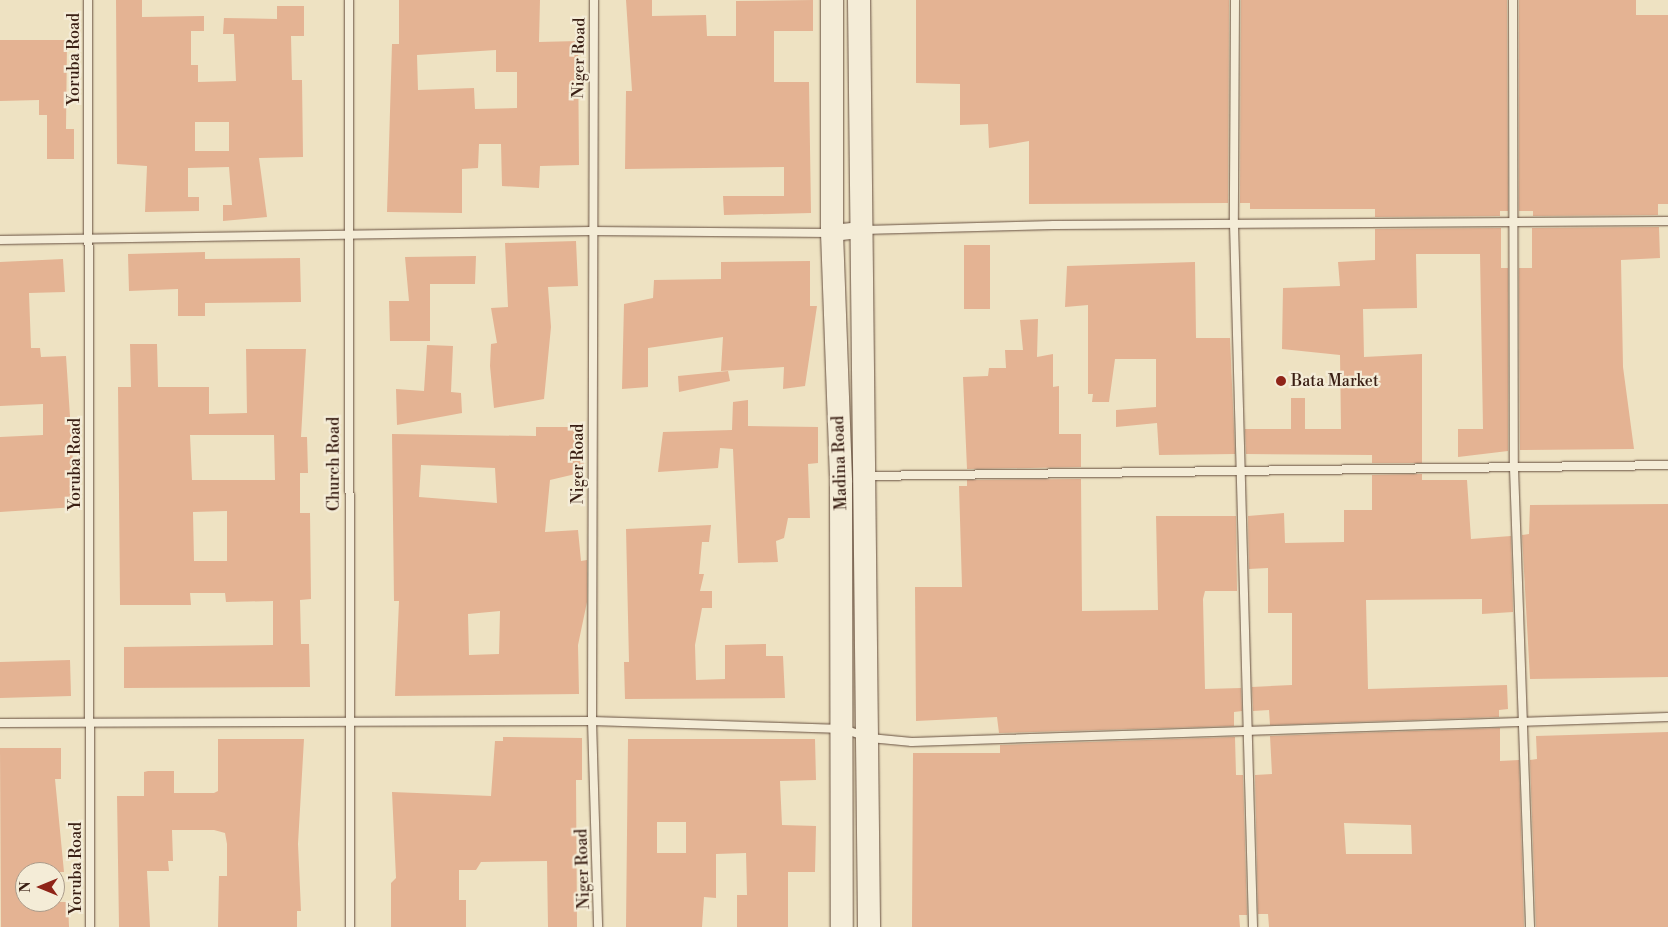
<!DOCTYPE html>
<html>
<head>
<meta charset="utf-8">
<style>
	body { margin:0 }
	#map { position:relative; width:1668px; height:927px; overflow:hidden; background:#eee2c2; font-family:"Libre Bodoni",serif }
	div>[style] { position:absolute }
	.building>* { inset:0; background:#e4b393 }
	.roads { filter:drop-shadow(0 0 1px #675040) drop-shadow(0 0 1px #675040) }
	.service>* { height:8px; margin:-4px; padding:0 4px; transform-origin:4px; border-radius:4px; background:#f4ecd7 }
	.minor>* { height:16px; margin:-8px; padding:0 8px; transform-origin:8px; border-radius:8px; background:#f4ecd7 }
	.secondary>* { height:22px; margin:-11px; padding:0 11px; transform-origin:11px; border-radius:11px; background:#f4ecd7 }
	.dots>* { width:14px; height:14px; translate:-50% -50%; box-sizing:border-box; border:2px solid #f4ecd7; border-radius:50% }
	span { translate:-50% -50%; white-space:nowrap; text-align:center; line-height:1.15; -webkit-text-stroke:4.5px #f4ecd7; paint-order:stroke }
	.street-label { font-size:16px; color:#3a1f14 }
	.poi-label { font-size:16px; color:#3a1f14 }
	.left { translate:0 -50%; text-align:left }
	.north { position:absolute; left:15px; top:862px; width:50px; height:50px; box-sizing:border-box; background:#f4ecd7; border:1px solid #aa9a89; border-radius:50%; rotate:270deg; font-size:14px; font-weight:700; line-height:20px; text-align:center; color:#3a1f14 }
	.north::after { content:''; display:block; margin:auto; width:18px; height:22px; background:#8f2418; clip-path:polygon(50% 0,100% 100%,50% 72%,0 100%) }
</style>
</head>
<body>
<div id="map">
	<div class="building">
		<div style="clip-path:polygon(evenodd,116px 0,142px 0,142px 17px,204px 16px,204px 31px,191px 31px,191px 65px,198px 65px,198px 82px,236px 81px,234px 34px,223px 34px,224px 18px,277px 19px,277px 6px,304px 6px,304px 36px,291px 36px,292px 80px,302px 80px,303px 157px,259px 158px,267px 217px,223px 221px,223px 205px,232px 205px,229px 167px,188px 168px,188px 197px,199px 197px,199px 211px,145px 212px,147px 166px,117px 164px,116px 0,195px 122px,229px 122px,229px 151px,195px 151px,195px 122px)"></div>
		<div style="clip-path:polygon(evenodd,399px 0,540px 0,539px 42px,578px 41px,579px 165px,540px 166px,539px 188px,502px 186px,501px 144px,479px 144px,478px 168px,462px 169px,462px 213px,387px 212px,392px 44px,399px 44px,399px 0,496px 50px,496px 72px,517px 72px,517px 108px,475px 109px,474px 88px,418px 90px,417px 55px,496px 50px)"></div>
		<div style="clip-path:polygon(626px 0,652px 0,652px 16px,706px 15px,707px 36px,736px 36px,736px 1px,813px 0,813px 31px,774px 31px,774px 82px,809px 82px,811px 213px,724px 215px,723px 196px,784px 196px,784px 167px,625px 169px,626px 91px,632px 91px)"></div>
		<div style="clip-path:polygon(916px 0,1229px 0,1228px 203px,1029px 204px,1029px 141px,989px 148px,988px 124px,960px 125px,960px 84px,916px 83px)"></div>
		<div style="clip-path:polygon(1241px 0,1507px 0,1508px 211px,1500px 211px,1500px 216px,1375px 217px,1375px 209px,1250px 209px,1250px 203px,1240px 203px)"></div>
		<div style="clip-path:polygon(1519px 0,1636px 0,1636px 15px,1668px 15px,1668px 204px,1658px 204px,1658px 215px,1533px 216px,1533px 211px,1519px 211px)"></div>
		<div style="clip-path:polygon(0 40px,67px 40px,66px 129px,74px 129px,74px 159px,47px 159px,47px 115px,39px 115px,39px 100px,0 101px)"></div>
		<div style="clip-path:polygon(1659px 227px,1660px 258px,1621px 260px,1623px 367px,1634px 449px,1520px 450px,1519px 268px,1532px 268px,1532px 228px)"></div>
		<div style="clip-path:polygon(1501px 228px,1501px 268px,1508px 268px,1508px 451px,1458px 457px,1458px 429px,1483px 429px,1480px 254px,1416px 254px,1417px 308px,1363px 309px,1364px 357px,1422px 354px,1422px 463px,1372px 463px,1372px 455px,1246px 454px,1245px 429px,1291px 429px,1291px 398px,1305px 398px,1305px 429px,1341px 429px,1340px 355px,1282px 349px,1283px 288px,1340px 286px,1338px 262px,1375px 260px,1375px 229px)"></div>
		<div style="clip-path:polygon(576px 241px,578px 286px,548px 287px,551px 327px,544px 399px,494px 408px,490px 366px,491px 344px,497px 343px,491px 308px,508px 307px,505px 243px)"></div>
		<div style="clip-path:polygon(964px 245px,990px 245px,990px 309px,964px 309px)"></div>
		<div style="clip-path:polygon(205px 252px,205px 259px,300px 258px,301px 302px,205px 303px,205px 316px,178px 316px,178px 289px,129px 291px,128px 254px)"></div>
		<div style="clip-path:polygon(476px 256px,475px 284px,430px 284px,430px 341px,390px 341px,389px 301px,409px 301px,405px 257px)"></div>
		<div style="clip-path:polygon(63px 259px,65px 292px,29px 293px,31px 348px,40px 348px,41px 357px,66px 356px,76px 507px,0 512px,0 437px,43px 435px,43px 404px,0 406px,0 262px)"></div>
		<div style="clip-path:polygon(810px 261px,810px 306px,817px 306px,805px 386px,783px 389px,784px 367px,721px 371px,723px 337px,648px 348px,648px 387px,622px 389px,624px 304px,653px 298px,654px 280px,721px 279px,721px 262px)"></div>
		<div style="clip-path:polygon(1195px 262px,1196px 338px,1230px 338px,1235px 454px,1159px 455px,1157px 423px,1116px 427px,1116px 410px,1156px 407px,1156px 359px,1115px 359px,1109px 402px,1092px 402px,1093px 394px,1088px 394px,1088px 305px,1065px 307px,1067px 266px)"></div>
		<div style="clip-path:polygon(1038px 319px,1037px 357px,1053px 354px,1053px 387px,1059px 386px,1059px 434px,1081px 434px,1081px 467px,967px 469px,963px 377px,988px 376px,989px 368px,1006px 368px,1005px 350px,1023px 350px,1020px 320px)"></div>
		<div style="clip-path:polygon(evenodd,130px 344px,157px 344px,158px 387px,209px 387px,209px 414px,247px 413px,246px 349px,306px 349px,301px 437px,307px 437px,308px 473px,300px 473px,300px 513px,310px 513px,311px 599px,300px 600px,301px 644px,309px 644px,310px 687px,124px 688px,124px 647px,273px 645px,273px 601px,226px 602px,225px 593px,190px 593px,191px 605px,120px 605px,118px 387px,131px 387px,130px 344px,190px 435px,274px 435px,275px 480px,192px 480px,190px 435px,130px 344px,227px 511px,227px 561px,194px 561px,193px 512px,227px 511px)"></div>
		<div style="clip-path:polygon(427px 345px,453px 346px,451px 392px,461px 393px,462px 413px,397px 425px,396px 389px,424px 391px)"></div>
		<div style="clip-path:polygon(728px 371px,730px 381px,679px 392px,678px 376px)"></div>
		<div style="clip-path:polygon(748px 400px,748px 426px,818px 427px,818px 463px,808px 464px,810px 518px,788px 518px,784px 538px,776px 541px,778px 562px,738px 563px,733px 449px,720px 448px,718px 468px,658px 472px,663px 432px,732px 430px,733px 402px)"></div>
		<div style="clip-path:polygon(evenodd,536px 427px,582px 427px,584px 472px,550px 480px,545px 532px,578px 530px,581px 561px,587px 560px,587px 602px,578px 645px,579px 694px,395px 696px,399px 601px,394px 601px,392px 434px,536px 436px,536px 427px,421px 465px,495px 468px,497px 503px,419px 497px,421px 465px,536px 427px,500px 611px,499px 654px,469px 655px,468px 614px,500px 611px)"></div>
		<div style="clip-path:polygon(1422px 474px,1422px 480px,1467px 480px,1471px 539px,1511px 536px,1513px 612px,1482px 614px,1482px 599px,1366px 600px,1368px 689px,1507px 685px,1508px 709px,1499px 710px,1499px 717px,1270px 725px,1269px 710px,1253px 711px,1252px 687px,1292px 685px,1292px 613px,1268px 613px,1268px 568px,1249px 569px,1248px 516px,1284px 513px,1285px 543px,1344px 542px,1344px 510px,1372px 510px,1372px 475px)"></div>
		<div style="clip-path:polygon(1081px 479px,1082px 611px,1158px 610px,1156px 516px,1236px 516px,1237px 591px,1205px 591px,1203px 599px,1205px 689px,1241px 688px,1242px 711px,1234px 712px,1234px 726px,999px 733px,997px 717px,916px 721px,915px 587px,962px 587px,959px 486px,967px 486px,967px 480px)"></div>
		<div style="clip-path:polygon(1668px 504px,1668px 677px,1530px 679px,1522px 535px,1529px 534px,1530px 505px)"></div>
		<div style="clip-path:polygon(711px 525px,709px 542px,702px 542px,699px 574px,704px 574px,700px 591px,712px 591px,712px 608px,702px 608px,695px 645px,696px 680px,725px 679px,725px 645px,766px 644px,766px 656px,783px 656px,785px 698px,625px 699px,624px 662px,629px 662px,626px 529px)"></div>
		<div style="clip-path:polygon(70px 660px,71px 696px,0 698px,0 662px)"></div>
		<div style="clip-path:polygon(evenodd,1500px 728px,1500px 761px,1519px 760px,1524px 927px,1269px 927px,1268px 914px,1258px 914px,1255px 775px,1272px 774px,1270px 736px,1500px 728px,1344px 823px,1411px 825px,1412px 854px,1346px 854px,1344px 823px)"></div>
		<div style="clip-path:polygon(1668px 732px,1668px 927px,1536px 927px,1530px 760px,1537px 759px,1536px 736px)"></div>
		<div style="clip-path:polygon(503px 737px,582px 738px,582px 780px,576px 780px,577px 927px,548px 927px,547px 861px,481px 862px,476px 870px,459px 870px,459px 900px,466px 900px,466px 927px,391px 927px,391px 883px,396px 878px,392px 792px,491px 796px,495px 741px,503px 741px)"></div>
		<div style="clip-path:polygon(1235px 737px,1236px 775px,1243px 775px,1247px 915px,1239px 915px,1240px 927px,912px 927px,913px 753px,1000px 753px,1000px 745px)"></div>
		<div style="clip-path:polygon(218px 739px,304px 739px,298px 844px,301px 911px,297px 911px,297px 927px,218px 927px,219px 876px,227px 876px,227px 844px,225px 833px,214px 830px,172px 830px,173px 861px,168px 861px,169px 871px,147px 871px,150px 927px,119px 927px,117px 796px,144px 796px,144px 772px,148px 771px,174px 771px,174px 793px,214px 793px,218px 791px)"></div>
		<div style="clip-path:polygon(evenodd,628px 739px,815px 739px,816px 780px,780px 781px,782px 825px,816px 826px,815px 872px,788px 872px,788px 927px,737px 927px,737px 895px,747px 895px,746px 853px,716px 854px,716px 898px,704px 897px,702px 927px,626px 927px,628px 739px,657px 822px,686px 822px,686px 853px,657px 853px,657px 822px)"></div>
		<div style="clip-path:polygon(0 748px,61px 748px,61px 779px,55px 779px,64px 872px,25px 872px,25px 902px,68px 902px,69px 927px,1px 927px)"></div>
	</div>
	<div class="roads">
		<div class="service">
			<div style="left:88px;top:0;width:927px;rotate:89.88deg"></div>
			<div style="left:349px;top:0;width:927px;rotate:89.94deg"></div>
			<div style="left:594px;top:0;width:721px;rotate:90.16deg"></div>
			<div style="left:592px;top:721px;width:206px;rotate:88.3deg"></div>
			<div style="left:1235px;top:0;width:224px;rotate:90.3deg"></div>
			<div style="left:1234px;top:224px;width:703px;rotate:88.45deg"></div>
			<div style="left:1513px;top:0;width:468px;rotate:89.9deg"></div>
			<div style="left:1514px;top:468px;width:459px;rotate:88deg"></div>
			<div style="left:863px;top:230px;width:191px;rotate:-1.5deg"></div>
			<div style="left:1054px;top:225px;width:614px;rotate:-0.37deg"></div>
			<div style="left:0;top:240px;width:591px;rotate:-0.87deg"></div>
			<div style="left:591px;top:231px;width:239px;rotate:0.5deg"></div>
			<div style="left:865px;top:476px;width:803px;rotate:-0.78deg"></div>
			<div style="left:0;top:723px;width:592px;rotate:-0.19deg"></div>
			<div style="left:592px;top:721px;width:251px;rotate:1.8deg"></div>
			<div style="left:843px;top:729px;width:28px;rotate:18deg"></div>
			<div style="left:870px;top:738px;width:42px;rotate:5.4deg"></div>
			<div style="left:912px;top:742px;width:756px;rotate:-1.89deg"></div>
		</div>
		<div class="minor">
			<div style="left:832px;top:233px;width:30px;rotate:-6deg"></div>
		</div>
		<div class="secondary">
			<div style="left:832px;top:0;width:233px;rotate:90deg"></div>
			<div style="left:832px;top:233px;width:249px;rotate:87.9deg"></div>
			<div style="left:841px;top:482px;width:445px;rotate:89.9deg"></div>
			<div style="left:859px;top:0;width:927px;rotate:89.38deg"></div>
		</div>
	</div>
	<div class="dots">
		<div style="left:1281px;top:381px;background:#8f2418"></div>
	</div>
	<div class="street-label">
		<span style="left:579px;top:58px;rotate:-89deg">Niger Road</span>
		<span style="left:74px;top:59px;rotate:-90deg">Yoruba Road</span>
		<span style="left:840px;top:463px;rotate:-92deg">Madina Road</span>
		<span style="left:75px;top:464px;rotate:-90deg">Yoruba Road</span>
		<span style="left:334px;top:464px;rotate:-90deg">Church Road</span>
		<span style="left:578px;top:464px;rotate:-90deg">Niger Road</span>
		<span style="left:76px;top:868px;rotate:-90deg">Yoruba Road</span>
		<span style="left:583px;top:869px;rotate:-92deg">Niger Road</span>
	</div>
	<div class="poi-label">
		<span class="left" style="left:1291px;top:381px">Bata Market</span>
	</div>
	<div class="north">N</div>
</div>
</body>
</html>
